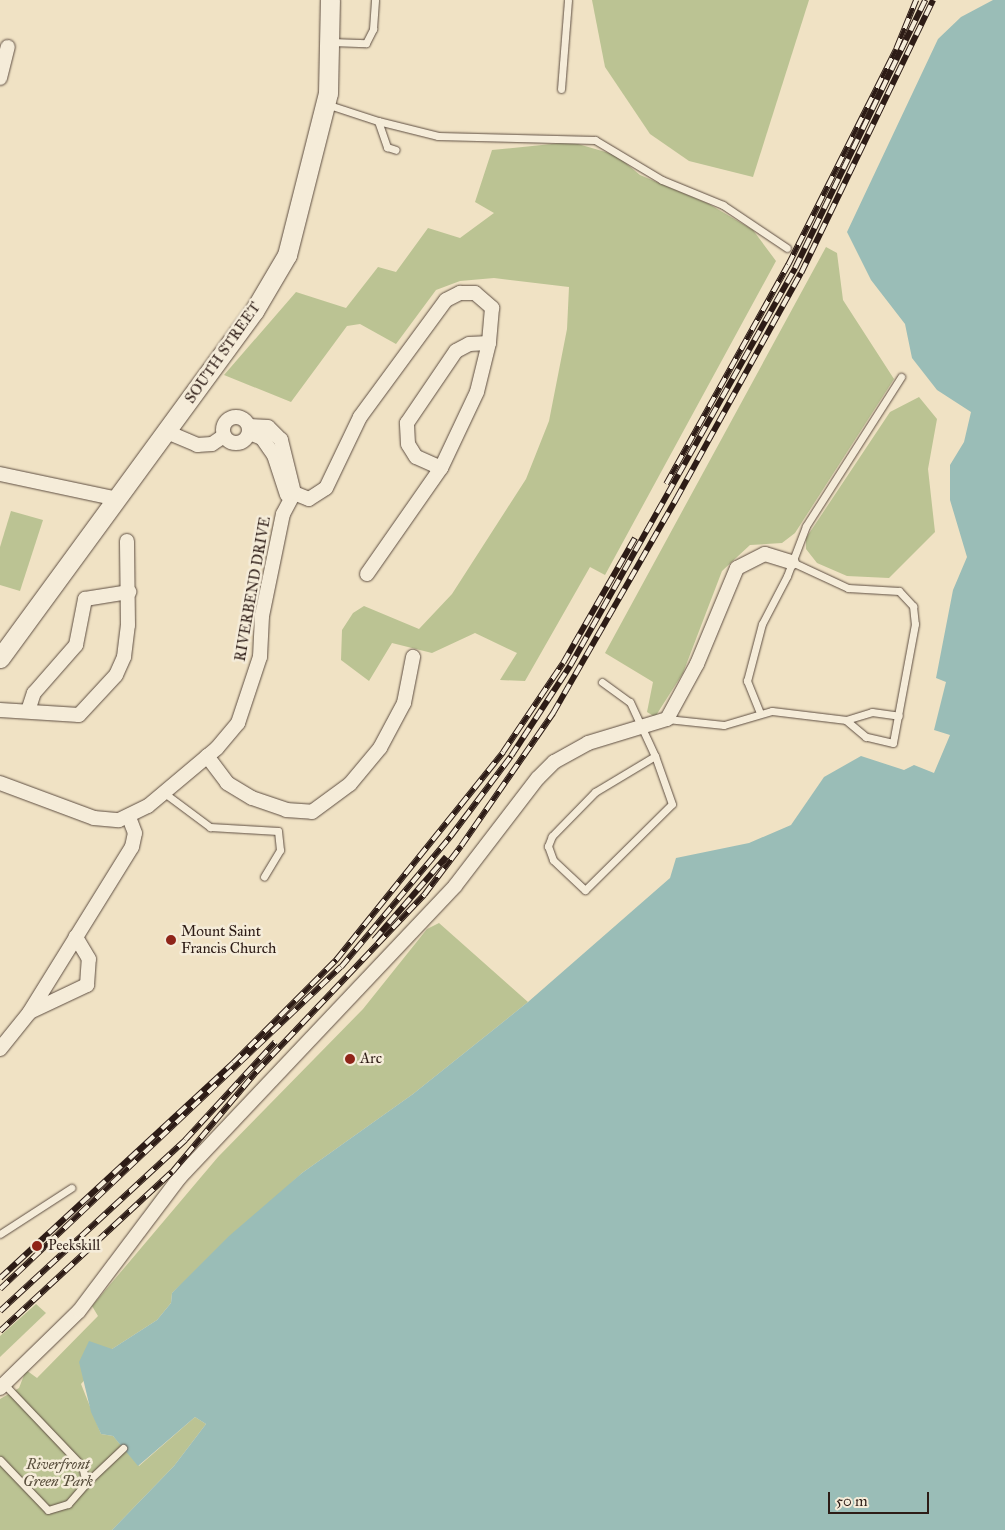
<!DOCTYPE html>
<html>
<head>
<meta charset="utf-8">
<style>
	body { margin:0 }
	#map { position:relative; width:1005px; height:1530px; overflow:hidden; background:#f0e2c4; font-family:"IM FELL Great Primer",serif }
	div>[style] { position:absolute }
	.green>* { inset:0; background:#bbc393 }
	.water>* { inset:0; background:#9abdb7 }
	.roads { filter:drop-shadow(0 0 1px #5e4e42) drop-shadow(0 0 1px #5e4e42) }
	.lane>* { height:7px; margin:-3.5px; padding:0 3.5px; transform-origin:3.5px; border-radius:3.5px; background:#f5ecd9 }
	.street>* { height:14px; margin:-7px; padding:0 7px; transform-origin:7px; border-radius:7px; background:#f5ecd9 }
	.street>.ring { margin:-7px; padding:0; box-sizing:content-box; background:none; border:14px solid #f5ecd9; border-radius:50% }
	.secondary>* { height:19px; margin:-9.5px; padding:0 9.5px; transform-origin:9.5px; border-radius:9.5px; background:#f5ecd9 }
	.rail>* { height:5.5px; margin-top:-2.75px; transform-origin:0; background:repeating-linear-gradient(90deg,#f5ecd9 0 11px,#2d1c16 0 22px); box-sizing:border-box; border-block:1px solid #2d1c16 }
	.dots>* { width:14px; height:14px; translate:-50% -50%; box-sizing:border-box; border:2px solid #f5ecd9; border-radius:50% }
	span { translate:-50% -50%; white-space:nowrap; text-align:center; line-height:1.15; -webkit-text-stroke:5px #f5ecd9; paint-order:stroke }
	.street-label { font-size:15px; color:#2d1c16 }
	.poi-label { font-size:15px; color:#2d1c16 }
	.left { translate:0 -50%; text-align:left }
	.park-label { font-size:15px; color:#584e3c; font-style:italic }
	.scale { position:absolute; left:828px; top:1492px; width:101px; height:22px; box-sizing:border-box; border:2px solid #2d1c16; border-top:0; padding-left:6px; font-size:15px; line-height:18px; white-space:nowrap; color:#2d1c16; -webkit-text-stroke:4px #f5ecd9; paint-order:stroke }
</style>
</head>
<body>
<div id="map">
	<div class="green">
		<div style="clip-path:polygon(592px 0,809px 0,753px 177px,689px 161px,650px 134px,605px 67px)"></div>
		<div style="clip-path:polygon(571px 142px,616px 155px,640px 175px,709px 204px,753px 230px,776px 261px,605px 575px,590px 567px,525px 681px,500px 680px,517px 653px,475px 633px,432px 653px,392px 643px,369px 681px,341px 660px,342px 630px,353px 613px,364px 606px,419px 629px,452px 594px,526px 479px,549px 421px,567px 329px,569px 287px,494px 278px,460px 281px,436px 290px,396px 344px,360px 324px,347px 326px,291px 402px,224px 375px,296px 292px,346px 308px,378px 267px,396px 272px,428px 228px,460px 238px,494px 213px,475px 202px,492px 150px)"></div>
		<div style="clip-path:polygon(826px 247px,837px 253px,843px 300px,894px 379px,795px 533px,782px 543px,750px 545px,722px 571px,683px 673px,655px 717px,647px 712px,653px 682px,605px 653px)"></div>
		<div style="clip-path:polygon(919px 397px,937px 419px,928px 469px,935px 532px,889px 578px,847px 576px,817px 563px,806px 549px,806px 538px,890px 412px)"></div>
		<div style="clip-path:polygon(11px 511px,43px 520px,20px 591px,0 585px,0 547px)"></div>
		<div style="clip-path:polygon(439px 923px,528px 1002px,413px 1094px,302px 1173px,172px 1293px,171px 1303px,157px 1320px,112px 1349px,81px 1384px,101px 1434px,113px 1436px,139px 1466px,195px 1417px,206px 1424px,174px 1466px,112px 1530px,0 1530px,0 1399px,19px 1388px,26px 1370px,37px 1378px,98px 1316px,92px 1306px,218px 1157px,363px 1009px,427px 929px)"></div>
		<div style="clip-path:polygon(36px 1304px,46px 1313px,0 1357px,0 1336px)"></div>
	</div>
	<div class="water">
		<div style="clip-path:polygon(993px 0,1005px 0,1005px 1530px,112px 1530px,174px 1466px,206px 1424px,195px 1417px,138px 1466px,113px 1436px,101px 1434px,91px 1412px,79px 1362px,89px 1341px,112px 1349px,157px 1320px,171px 1303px,172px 1293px,229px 1236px,302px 1173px,413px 1094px,528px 1002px,670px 878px,676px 858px,749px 843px,791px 825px,824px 777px,861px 756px,904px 770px,914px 765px,934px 773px,950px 735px,934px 730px,946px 682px,936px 678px,953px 590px,967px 557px,950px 500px,950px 465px,964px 442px,971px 412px,937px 390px,912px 358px,905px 324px,871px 280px,847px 232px,938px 39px,961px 17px)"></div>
	</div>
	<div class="roads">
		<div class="lane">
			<div style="left:331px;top:42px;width:35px;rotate:2deg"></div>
			<div style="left:366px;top:43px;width:16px;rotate:-63deg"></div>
			<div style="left:373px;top:29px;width:29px;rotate:-86deg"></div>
			<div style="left:561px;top:89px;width:89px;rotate:-85.5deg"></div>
			<div style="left:326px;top:104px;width:55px;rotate:18.1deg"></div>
			<div style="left:378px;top:121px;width:28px;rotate:71deg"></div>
			<div style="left:387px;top:147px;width:9px;rotate:18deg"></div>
			<div style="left:378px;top:121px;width:62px;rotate:14deg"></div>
			<div style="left:438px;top:136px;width:157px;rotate:1.5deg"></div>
			<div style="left:595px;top:140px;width:78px;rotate:30.8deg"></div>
			<div style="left:662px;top:180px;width:66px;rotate:22.3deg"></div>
			<div style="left:723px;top:205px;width:77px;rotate:33.9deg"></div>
			<div style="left:792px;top:562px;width:62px;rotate:24.9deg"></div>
			<div style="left:848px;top:588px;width:51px;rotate:3.4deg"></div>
			<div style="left:899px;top:591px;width:21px;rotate:47deg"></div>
			<div style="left:913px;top:606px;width:18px;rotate:84deg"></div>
			<div style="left:915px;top:624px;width:121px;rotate:100.5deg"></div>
			<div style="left:893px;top:743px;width:28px;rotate:-167deg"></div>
			<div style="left:866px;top:737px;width:26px;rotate:-140deg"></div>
			<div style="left:602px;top:682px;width:34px;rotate:36deg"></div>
			<div style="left:630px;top:702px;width:60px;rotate:65.2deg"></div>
			<div style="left:655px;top:756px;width:70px;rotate:149deg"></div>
			<div style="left:595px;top:792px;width:62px;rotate:134.3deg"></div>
			<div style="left:552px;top:836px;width:11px;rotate:112deg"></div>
			<div style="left:548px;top:846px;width:15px;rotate:70deg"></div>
			<div style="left:553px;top:860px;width:44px;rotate:43.2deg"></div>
			<div style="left:585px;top:890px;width:122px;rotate:-44.7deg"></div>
			<div style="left:672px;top:804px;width:51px;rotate:-109.5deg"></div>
			<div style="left:760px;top:713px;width:35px;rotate:-112deg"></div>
			<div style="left:747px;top:681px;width:59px;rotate:-75.3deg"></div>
			<div style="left:762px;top:624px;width:54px;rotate:-62.5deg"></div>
			<div style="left:787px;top:576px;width:53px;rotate:-69.2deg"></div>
			<div style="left:806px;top:526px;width:177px;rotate:-57.5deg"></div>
			<div style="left:667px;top:719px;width:57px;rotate:6deg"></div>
			<div style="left:724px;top:725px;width:50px;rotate:-16.3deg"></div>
			<div style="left:772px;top:711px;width:75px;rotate:6.9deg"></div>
			<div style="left:846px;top:720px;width:27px;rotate:-17deg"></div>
			<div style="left:872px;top:712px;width:27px;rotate:8deg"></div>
			<div style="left:163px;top:792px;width:59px;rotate:36.7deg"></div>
			<div style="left:210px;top:827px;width:68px;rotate:3.4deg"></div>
			<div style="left:278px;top:831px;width:19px;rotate:84deg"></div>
			<div style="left:280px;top:850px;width:31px;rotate:121deg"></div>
			<div style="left:0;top:1234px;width:85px;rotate:-32.9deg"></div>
			<div style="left:0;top:1460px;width:69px;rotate:46.2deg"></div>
			<div style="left:48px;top:1510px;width:21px;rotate:-17deg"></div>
			<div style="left:68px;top:1504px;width:28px;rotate:-49deg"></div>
			<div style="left:86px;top:1483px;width:17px;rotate:-103deg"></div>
			<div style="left:82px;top:1466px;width:113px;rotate:-133.6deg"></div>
			<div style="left:86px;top:1483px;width:51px;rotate:-43.4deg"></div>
		</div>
		<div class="street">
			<div style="left:0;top:78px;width:32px;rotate:-76deg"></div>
			<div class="ring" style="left:223px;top:417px;width:12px;height:12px"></div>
			<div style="left:167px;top:432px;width:33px;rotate:23deg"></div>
			<div style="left:197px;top:445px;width:15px;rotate:-4deg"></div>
			<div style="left:212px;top:444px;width:14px;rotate:-34deg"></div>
			<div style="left:250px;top:433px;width:13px;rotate:23deg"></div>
			<div style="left:262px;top:438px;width:21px;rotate:55deg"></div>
			<div style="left:274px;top:455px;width:42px;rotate:72deg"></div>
			<div style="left:0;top:474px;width:121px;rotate:12deg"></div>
			<div style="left:294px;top:493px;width:16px;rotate:22deg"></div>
			<div style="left:309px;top:499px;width:20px;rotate:-33deg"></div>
			<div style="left:326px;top:488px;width:79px;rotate:-64.4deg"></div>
			<div style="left:360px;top:417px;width:145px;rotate:-53.7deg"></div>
			<div style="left:446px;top:300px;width:16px;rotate:-27deg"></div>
			<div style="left:460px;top:293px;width:15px"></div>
			<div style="left:475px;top:293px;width:23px;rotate:41deg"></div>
			<div style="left:492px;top:308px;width:35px;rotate:95deg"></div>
			<div style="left:489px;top:343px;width:50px;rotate:103.8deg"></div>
			<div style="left:477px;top:392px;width:84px;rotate:115.3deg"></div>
			<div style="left:441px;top:468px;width:27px;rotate:-156deg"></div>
			<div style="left:416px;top:457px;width:15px;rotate:-122deg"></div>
			<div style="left:408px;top:444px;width:21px;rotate:-93deg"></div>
			<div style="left:407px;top:423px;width:87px;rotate:-55.8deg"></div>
			<div style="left:456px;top:351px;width:15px;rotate:-28deg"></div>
			<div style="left:469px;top:344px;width:20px;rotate:-3deg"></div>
			<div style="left:367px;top:574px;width:129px;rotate:-55.1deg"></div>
			<div style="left:0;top:710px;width:79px;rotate:3.6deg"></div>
			<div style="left:79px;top:715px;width:54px;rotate:-47.2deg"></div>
			<div style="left:116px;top:675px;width:20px;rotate:-66deg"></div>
			<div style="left:124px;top:657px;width:32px;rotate:-83deg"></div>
			<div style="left:128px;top:625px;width:84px;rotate:-90.7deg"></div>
			<div style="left:28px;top:711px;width:19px;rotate:-72deg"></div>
			<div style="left:34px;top:693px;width:64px;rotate:-48.8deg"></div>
			<div style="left:76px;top:645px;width:47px;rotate:-78.9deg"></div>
			<div style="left:85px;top:599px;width:45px;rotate:-9deg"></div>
			<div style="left:207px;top:756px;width:34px;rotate:53deg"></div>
			<div style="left:227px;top:783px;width:29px;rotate:31deg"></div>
			<div style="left:252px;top:798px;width:36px;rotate:19deg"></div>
			<div style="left:286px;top:810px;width:26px;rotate:4deg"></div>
			<div style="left:312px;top:812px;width:47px;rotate:-36.4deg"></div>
			<div style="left:350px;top:784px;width:47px;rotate:-50.2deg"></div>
			<div style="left:380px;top:748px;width:51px;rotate:-61.9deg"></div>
			<div style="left:404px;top:703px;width:47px;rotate:-78.9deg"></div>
			<div style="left:0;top:783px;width:100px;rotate:20.4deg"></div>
			<div style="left:94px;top:818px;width:25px;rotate:5deg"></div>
			<div style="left:119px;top:820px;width:32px;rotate:-26deg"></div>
			<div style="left:148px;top:806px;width:90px;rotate:-40deg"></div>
			<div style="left:217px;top:748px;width:33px;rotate:-50deg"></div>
			<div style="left:238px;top:723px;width:70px;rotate:-71.6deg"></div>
			<div style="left:260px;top:657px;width:41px;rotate:-87.2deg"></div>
			<div style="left:262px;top:616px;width:104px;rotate:-78.4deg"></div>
			<div style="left:283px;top:514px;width:24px;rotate:-62deg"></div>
			<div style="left:294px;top:493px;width:55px;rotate:-103.8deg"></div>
			<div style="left:281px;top:440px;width:18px;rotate:-135deg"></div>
			<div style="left:268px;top:427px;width:19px;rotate:-177deg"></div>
			<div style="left:32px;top:1011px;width:61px;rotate:-25.3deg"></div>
			<div style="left:87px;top:985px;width:26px;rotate:-86deg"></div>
			<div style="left:89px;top:959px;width:26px;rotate:-121deg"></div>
			<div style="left:0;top:1049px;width:46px;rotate:-51.1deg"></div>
			<div style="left:29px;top:1013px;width:195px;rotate:-58.2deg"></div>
			<div style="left:132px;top:847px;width:14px;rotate:-78deg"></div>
			<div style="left:135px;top:833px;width:17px;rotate:-111deg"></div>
			<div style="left:0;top:1388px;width:110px;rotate:-44.3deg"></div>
			<div style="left:79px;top:1311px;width:168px;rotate:-53deg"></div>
			<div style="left:180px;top:1177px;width:400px;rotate:-46.6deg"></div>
			<div style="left:455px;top:886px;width:136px;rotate:-52.5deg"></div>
			<div style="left:538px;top:778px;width:23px;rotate:-45deg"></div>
			<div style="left:554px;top:762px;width:39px;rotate:-29deg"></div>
			<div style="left:588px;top:743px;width:83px;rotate:-16.9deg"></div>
			<div style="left:667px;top:719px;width:63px;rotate:-61.4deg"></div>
			<div style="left:697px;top:664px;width:104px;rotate:-67.4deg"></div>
			<div style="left:737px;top:568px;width:31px;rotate:-27deg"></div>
			<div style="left:765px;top:554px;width:28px;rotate:17deg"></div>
		</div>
		<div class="secondary">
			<div style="left:0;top:658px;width:430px;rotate:-53.8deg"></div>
			<div style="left:254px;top:311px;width:65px;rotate:-59.5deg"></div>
			<div style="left:287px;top:255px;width:167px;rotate:-75.8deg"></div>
			<div style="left:328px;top:93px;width:93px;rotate:-88.8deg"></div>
		</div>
	</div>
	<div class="rail">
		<div style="left:666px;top:484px;width:251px;rotate:-60.9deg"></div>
		<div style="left:788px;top:265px;width:241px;rotate:-63.4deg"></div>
		<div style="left:896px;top:49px;width:53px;rotate:-67.8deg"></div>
		<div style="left:374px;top:940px;width:110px;rotate:-49.1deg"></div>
		<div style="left:0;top:1278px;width:317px;rotate:-42.7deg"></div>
		<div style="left:233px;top:1063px;width:146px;rotate:-45deg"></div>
		<div style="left:336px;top:960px;width:267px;rotate:-51.2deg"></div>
		<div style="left:503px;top:752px;width:107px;rotate:-56deg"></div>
		<div style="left:563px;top:663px;width:144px;rotate:-60.1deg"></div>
		<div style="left:0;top:1289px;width:469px;rotate:-43.4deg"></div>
		<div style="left:341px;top:967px;width:170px;rotate:-50deg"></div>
		<div style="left:450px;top:837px;width:101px;rotate:-53deg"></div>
		<div style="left:511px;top:756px;width:108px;rotate:-56.8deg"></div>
		<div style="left:570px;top:666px;width:457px;rotate:-60.5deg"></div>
		<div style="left:795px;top:268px;width:298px;rotate:-64.1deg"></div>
		<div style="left:0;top:1311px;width:252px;rotate:-42.7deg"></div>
		<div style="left:185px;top:1140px;width:133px;rotate:-47.4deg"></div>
		<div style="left:0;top:1331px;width:234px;rotate:-42.8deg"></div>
		<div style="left:172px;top:1172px;width:131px;rotate:-50deg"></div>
		<div style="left:256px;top:1072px;width:244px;rotate:-46.5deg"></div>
		<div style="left:424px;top:895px;width:61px;rotate:-52.9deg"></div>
		<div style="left:461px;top:846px;width:162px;rotate:-55.3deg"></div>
		<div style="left:553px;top:713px;width:247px;rotate:-60.1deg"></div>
		<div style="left:676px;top:499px;width:258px;rotate:-61.1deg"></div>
		<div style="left:801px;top:273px;width:303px;rotate:-64.2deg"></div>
	</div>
	<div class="dots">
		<div style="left:171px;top:940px;background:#8f2418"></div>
		<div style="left:350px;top:1059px;background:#8f2418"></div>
		<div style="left:37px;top:1246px;background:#8f2418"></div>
	</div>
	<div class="street-label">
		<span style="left:223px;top:353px;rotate:-55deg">SOUTH STREET</span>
		<span style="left:253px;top:589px;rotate:-80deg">RIVERBEND DRIVE</span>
	</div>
	<div class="poi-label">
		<span class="left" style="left:181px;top:940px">Mount Saint<br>Francis Church</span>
		<span class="left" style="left:360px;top:1059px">Arc</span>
		<span class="left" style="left:48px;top:1246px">Peekskill</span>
	</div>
	<div class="park-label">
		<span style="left:58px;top:1473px">Riverfront<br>Green Park</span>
	</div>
	<div class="scale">50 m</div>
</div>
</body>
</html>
